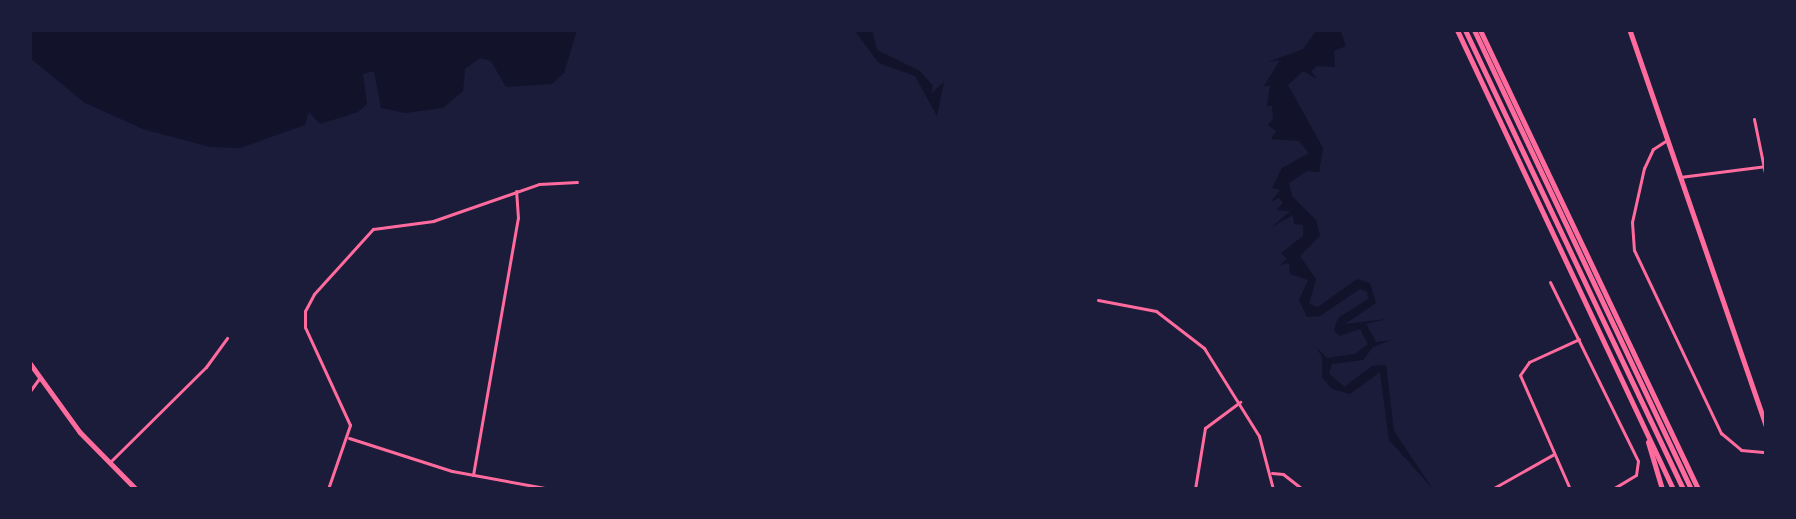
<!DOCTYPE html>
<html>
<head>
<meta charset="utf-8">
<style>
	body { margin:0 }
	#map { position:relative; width:1796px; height:519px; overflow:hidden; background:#1b1b3a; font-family:Bitter,serif }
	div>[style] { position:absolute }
	.water>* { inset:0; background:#12122b }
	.minor>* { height:3px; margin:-1.5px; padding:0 1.5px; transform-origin:1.5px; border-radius:1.5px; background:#ff6b9d }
	.secondary>* { height:4.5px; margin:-2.25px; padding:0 2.25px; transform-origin:2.25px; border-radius:2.25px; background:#ff6b9d }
	.motorway>* { height:5px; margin:-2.5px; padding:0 2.5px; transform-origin:2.5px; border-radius:2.5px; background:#ff6b9d }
	span { translate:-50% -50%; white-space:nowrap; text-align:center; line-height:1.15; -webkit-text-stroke:6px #1b1b3a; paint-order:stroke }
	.frame { position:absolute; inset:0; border:32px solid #1b1b3a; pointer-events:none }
</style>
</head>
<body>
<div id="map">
	<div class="water">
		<div style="clip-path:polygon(30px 30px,577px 30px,564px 73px,552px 84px,506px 87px,491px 61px,480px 58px,465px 69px,463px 91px,443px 108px,405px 113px,381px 108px,374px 71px,363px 74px,367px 104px,358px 112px,320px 124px,309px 112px,305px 125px,240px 148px,210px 147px,143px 129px,85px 103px,30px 58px)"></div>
		<div style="clip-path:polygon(854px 30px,872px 30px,877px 50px,920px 71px,933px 86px,931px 94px,944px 82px,937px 116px,915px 76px,879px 63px)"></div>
		<div style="clip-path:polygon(1317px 30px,1340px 30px,1346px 46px,1334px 51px,1335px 67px,1317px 66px,1311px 71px,1317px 79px,1303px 71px,1288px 85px,1323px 148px,1319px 172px,1307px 171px,1289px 183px,1292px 196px,1316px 220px,1320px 236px,1300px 256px,1316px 279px,1309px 304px,1318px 307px,1357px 279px,1370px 283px,1376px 303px,1345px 324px,1387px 319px,1366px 324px,1376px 342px,1391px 340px,1373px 347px,1363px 360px,1332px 364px,1329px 373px,1344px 387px,1372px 366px,1386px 365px,1394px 431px,1433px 489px,1389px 440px,1380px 372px,1350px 394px,1332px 389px,1322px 377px,1322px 357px,1316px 347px,1327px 358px,1355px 354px,1368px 344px,1360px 329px,1339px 336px,1334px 330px,1338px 318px,1368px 299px,1367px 292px,1360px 289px,1320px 316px,1307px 317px,1299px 300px,1308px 280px,1290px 274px,1289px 263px,1280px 265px,1287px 259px,1281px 253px,1303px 236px,1303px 225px,1294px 224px,1293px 215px,1272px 227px,1290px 211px,1276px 210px,1283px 203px,1279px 198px,1271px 202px,1280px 190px,1272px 188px,1282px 168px,1309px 153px,1299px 141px,1271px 139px,1276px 131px,1268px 125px,1273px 119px,1272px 106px,1267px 106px,1270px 86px,1264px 86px,1280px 60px,1268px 62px,1303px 49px)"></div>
	</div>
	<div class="minor">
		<div style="left:1754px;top:119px;width:60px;rotate:78.5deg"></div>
		<div style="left:1667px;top:140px;width:17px;rotate:147deg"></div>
		<div style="left:1653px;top:149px;width:21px;rotate:115deg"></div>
		<div style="left:1644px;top:168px;width:55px;rotate:102.5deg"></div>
		<div style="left:1632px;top:222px;width:28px;rotate:86deg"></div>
		<div style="left:1634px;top:250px;width:203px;rotate:64.6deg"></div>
		<div style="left:1721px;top:433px;width:26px;rotate:40deg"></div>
		<div style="left:1741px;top:450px;width:25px;rotate:5deg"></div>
		<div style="left:1680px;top:177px;width:87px;rotate:-7.3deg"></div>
		<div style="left:1550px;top:282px;width:199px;rotate:63.8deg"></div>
		<div style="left:1638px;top:461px;width:14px;rotate:98deg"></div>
		<div style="left:1636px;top:475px;width:27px;rotate:149deg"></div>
		<div style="left:1098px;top:300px;width:59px;rotate:10.7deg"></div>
		<div style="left:1156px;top:311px;width:61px;rotate:37.6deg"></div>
		<div style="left:1204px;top:348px;width:104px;rotate:58deg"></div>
		<div style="left:1259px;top:436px;width:55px;rotate:75.2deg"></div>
		<div style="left:30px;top:391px;width:17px;rotate:-54deg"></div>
		<div style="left:349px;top:438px;width:108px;rotate:17.8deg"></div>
		<div style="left:452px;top:471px;width:100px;rotate:10.4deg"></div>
		<div style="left:110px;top:462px;width:135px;rotate:-44.7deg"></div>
		<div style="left:206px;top:367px;width:36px;rotate:-54deg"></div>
		<div style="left:1272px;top:473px;width:11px;rotate:5deg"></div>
		<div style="left:1283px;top:474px;width:24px;rotate:38deg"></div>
		<div style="left:473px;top:475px;width:261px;rotate:-80.1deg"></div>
		<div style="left:518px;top:218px;width:27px;rotate:-94deg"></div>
		<div style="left:328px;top:489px;width:68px;rotate:-71deg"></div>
		<div style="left:350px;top:425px;width:108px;rotate:-114.7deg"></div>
		<div style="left:305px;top:327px;width:16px;rotate:-90deg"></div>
		<div style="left:305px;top:311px;width:19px;rotate:-62deg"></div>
		<div style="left:314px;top:294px;width:88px;rotate:-47.8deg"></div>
		<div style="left:373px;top:229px;width:61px;rotate:-7.6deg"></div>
		<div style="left:433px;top:221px;width:112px;rotate:-19.2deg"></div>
		<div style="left:539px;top:184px;width:38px;rotate:-3deg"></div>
		<div style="left:1074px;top:489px;width:1px;rotate:-90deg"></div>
		<div style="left:1195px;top:489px;width:62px;rotate:-80.7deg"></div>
		<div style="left:1205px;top:428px;width:44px;rotate:-36.6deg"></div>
		<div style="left:1492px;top:489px;width:71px;rotate:-29.4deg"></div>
		<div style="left:1570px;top:489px;width:124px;rotate:-113.7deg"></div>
		<div style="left:1520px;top:375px;width:16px;rotate:-55deg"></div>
		<div style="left:1529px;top:362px;width:55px;rotate:-24.7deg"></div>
	</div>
	<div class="secondary">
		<div style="left:1630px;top:30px;width:419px;rotate:71deg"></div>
		<div style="left:30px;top:363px;width:85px;rotate:54.1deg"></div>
		<div style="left:80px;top:432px;width:80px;rotate:45.5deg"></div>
	</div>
	<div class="motorway">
		<div style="left:1457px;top:30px;width:507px;rotate:64.8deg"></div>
		<div style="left:1465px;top:30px;width:508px;rotate:64.59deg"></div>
		<div style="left:1474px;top:30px;width:508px;rotate:64.7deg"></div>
		<div style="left:1480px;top:30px;width:508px;rotate:64.59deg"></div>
		<div style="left:1648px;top:442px;width:49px;rotate:73.4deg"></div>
	</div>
	<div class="frame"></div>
</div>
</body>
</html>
